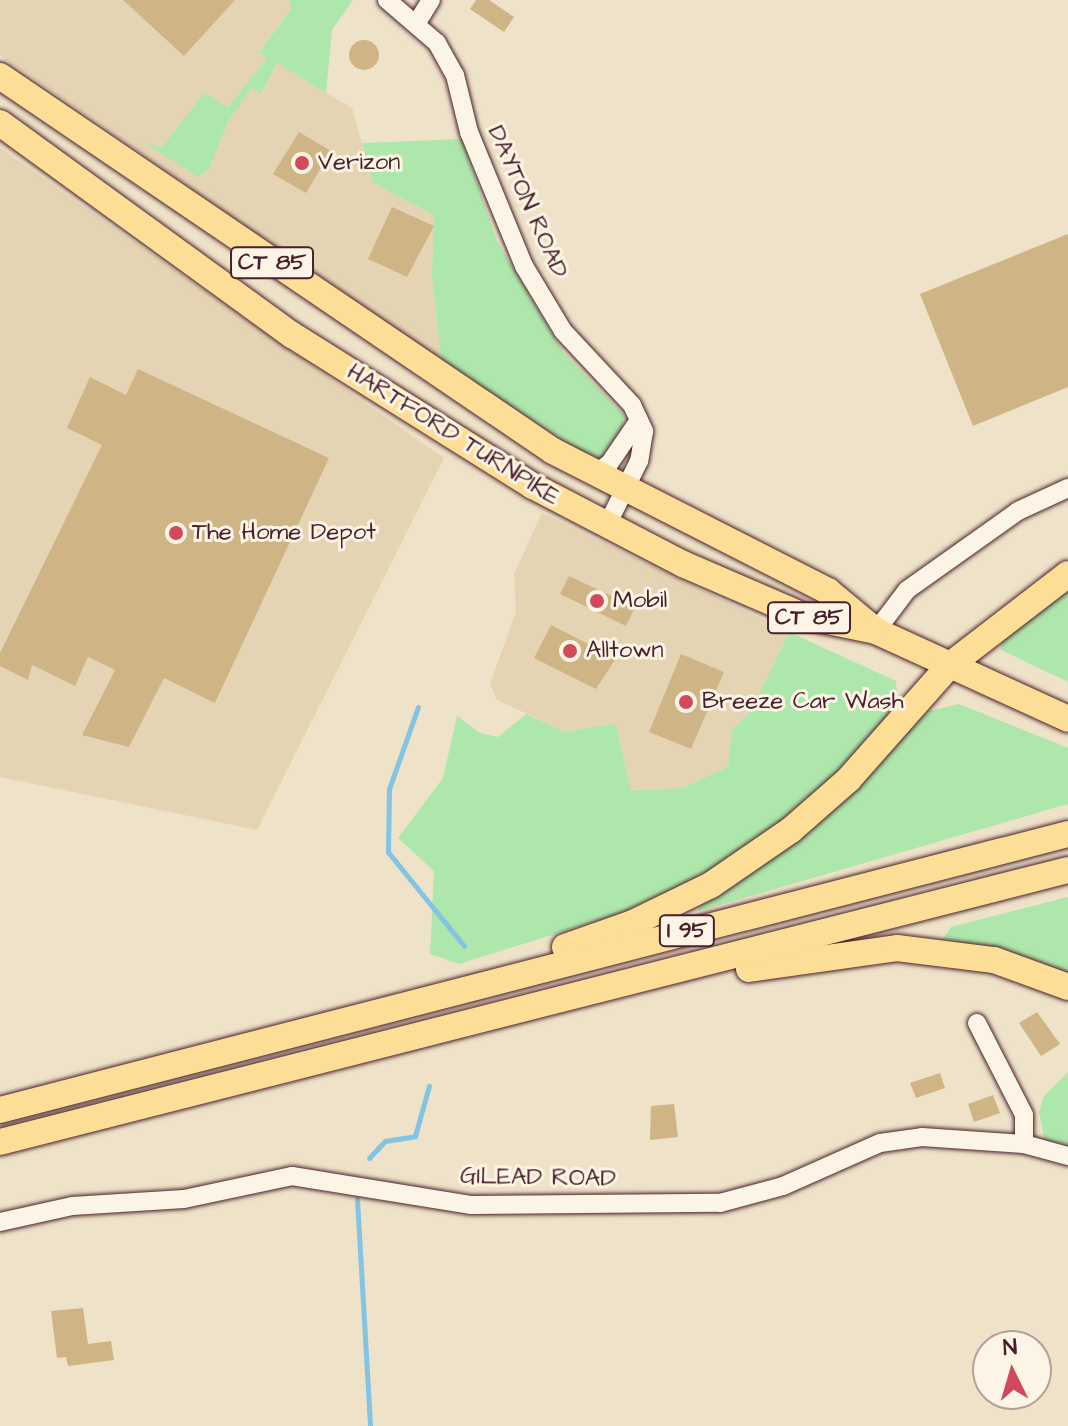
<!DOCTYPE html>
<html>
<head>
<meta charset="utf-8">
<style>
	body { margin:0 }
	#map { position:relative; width:1068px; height:1426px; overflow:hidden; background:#eee2c8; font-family:"Architects Daughter",sans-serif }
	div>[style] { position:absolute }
	.built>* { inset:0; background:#e5d4b4 }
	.green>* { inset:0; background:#aee7ab }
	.stream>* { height:5px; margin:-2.5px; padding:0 2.5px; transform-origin:2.5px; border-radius:2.5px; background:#82c4e3 }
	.building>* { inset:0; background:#cfb585 }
	.round { border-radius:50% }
	.roads { filter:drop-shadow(0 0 2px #4a1f2b) drop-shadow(0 0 2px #4a1f2b) }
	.minor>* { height:18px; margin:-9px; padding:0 9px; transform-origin:9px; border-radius:9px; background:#fcf5e5 }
	.highway>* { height:26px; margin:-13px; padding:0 13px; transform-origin:13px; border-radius:13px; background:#fdde96 }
	.dots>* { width:22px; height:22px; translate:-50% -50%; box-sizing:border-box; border:4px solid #fcf5e5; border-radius:50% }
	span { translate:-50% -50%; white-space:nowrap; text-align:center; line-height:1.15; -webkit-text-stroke:6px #fcf5e5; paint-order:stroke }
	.shield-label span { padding:2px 6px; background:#fcf5e5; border:2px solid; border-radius:6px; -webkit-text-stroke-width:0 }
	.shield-label { font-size:22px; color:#4a1f2b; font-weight:700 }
	.poi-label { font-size:24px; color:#4a1f2b }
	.left { translate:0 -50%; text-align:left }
	.street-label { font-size:24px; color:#4a1f2b }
	.north { position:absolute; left:972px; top:1330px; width:80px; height:80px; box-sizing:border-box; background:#fcf5e5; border:2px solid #b59f9b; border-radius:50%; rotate:355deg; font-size:22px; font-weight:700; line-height:32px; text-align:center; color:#4a1f2b }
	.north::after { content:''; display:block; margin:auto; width:28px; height:36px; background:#d1495b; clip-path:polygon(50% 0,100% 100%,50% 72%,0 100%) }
</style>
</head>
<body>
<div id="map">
	<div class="built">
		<div style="clip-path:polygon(0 0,289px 0,291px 9px,259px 51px,268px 57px,228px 107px,204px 93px,162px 147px,199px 177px,208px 171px,228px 122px,252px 86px,262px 94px,277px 63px,352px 108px,373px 183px,434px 215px,432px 274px,441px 362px,0 55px)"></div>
		<div style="clip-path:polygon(0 148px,444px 458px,257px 830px,0 777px)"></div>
		<div style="clip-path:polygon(542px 513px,789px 632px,751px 711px,732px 730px,728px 767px,682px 788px,631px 791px,616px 723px,566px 732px,497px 700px,490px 683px,516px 612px,514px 574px)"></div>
	</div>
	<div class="green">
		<div style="clip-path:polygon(289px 0,353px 0,332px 30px,326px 93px,277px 63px,261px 94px,252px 87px,228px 122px,208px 171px,198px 177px,145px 143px,162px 147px,204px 93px,228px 107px,267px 58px,259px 52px,291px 9px)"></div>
		<div style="clip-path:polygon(462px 139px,497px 241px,563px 352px,623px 414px,623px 435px,604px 457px,594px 460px,441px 362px,432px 274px,434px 215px,373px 183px,362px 143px)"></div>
		<div style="clip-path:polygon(1068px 589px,1068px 682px,1001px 650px,1001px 640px)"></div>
		<div style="clip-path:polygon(789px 632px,896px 681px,898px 701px,889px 719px,839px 772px,760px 842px,644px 906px,459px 964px,430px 954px,434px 871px,398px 838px,443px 778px,457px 716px,480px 733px,498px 737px,526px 714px,566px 732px,616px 723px,631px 791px,682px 788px,728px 767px,732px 730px,751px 711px)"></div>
		<div style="clip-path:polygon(959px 704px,1068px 748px,1068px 804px,699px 911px,698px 903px,929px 711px)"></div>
		<div style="clip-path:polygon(1068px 897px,1068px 976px,1002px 951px,943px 939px,951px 927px)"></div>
		<div style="clip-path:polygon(1068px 1072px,1068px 1150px,1045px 1143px,1039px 1112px,1044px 1096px)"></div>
	</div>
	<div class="stream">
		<div style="left:418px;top:707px;width:87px;rotate:109.5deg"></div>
		<div style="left:389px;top:789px;width:63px;rotate:90.9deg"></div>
		<div style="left:388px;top:852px;width:121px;rotate:51deg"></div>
		<div style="left:369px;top:1158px;width:23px;rotate:-47deg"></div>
		<div style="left:385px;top:1141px;width:30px;rotate:-9deg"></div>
		<div style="left:415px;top:1136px;width:52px;rotate:-74.4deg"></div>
		<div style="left:357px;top:1199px;width:227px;rotate:86.7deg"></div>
	</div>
	<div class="building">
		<div style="clip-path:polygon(123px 0,235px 0,184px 56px)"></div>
		<div style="clip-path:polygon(476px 0,489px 0,514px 17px,504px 32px,470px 9px)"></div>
		<div class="round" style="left:349px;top:40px;width:30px;height:30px"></div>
		<div style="clip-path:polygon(299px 132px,331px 151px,306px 193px,273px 174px)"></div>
		<div style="clip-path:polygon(392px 207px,434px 226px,407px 277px,368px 259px)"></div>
		<div style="clip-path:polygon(1068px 234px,1068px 387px,973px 426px,920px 294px)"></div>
		<div style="clip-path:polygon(138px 369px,329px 458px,215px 703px,164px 678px,129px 747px,82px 735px,115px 670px,88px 657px,75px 686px,32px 665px,28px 680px,0 666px,0 653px,102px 445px,67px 428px,90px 377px,126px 395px)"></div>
		<div style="clip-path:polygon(569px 576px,635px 607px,626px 626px,560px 594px)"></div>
		<div style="clip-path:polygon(551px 625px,616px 658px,596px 689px,534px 658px)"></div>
		<div style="clip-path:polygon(681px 654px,724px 672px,691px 749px,649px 732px)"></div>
		<div style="clip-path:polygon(1037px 1012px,1060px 1044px,1041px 1056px,1019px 1023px)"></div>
		<div style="clip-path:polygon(940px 1073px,945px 1088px,916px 1098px,910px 1083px)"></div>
		<div style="clip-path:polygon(993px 1095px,1000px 1113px,974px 1122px,968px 1104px)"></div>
		<div style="clip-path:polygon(674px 1104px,678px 1137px,650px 1140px,651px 1106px)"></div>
		<div style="clip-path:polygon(83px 1308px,88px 1344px,111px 1341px,114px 1360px,68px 1366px,66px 1357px,57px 1358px,51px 1311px)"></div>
	</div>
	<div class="roads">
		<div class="minor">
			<div style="left:387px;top:0;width:66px;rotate:40.7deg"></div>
			<div style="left:437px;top:43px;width:37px;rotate:61deg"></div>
			<div style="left:455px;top:75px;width:59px;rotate:76.2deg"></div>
			<div style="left:469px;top:132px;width:145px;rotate:67.7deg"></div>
			<div style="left:524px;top:266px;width:76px;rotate:59deg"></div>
			<div style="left:563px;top:331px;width:101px;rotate:47deg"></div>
			<div style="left:632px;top:405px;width:29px;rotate:65deg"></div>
			<div style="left:644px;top:431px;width:30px;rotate:99deg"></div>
			<div style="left:639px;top:461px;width:74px;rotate:116.6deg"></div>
			<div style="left:416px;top:24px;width:28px;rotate:-58deg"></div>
			<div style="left:594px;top:474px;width:18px;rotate:-34deg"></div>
			<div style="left:609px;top:464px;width:53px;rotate:-55.7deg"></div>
			<div style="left:876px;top:631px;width:51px;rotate:-52.9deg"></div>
			<div style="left:907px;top:590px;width:136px;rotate:-35.4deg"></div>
			<div style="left:1018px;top:511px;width:55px;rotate:-24.7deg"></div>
			<div style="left:977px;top:1023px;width:103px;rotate:62.9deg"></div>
			<div style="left:1024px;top:1115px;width:29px;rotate:90deg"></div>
			<div style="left:0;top:1222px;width:74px;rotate:-12.5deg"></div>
			<div style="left:72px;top:1206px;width:112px;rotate:-3.6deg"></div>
			<div style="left:184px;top:1199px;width:110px;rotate:-12deg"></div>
			<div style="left:292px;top:1176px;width:182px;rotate:9.2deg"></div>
			<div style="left:472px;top:1205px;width:248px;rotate:-0.5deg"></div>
			<div style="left:720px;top:1203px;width:65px;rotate:-15.1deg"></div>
			<div style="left:783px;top:1186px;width:106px;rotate:-23.9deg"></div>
			<div style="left:880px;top:1143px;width:42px;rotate:-8.1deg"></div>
			<div style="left:922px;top:1137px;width:102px;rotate:3.9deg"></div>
			<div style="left:1024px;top:1144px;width:46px;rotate:15.3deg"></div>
		</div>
		<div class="highway">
			<div style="left:0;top:76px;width:668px;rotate:34.14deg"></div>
			<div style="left:553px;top:451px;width:309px;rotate:27deg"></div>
			<div style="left:828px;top:591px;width:62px;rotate:39.8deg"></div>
			<div style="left:876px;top:631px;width:211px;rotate:24.6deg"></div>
			<div style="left:0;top:123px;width:361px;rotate:36deg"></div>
			<div style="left:292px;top:335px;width:284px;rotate:32.1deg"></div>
			<div style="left:533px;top:486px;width:169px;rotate:27.5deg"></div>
			<div style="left:683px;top:564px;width:131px;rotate:23.4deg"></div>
			<div style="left:803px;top:616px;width:75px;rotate:11.6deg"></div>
			<div style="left:565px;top:947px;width:72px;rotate:-19.4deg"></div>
			<div style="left:633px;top:923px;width:87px;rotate:-26deg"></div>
			<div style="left:711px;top:885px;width:97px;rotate:-34.5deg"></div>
			<div style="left:791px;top:830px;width:77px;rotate:-41.3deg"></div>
			<div style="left:849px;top:779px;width:152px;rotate:-48.5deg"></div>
			<div style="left:950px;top:665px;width:149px;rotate:-37.6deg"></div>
			<div style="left:749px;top:969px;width:149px;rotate:-8.1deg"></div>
			<div style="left:897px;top:948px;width:98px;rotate:7.1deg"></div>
			<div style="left:994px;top:960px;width:79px;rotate:20deg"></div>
			<div style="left:0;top:1110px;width:1103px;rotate:-14.49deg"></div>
			<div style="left:0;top:1142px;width:1102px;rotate:-14.29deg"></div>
		</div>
	</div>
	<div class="dots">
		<div style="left:302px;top:163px;background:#d1495b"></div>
		<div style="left:176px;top:533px;background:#d1495b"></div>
		<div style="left:597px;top:601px;background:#d1495b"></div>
		<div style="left:570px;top:651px;background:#d1495b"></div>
		<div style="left:686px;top:702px;background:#d1495b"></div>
	</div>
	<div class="shield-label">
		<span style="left:272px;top:263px">CT 85</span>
		<span style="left:809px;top:618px">CT 85</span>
		<span style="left:687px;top:931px">I 95</span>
	</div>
	<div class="poi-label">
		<span class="left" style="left:318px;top:163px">Verizon</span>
		<span class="left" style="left:192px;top:533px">The Home Depot</span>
		<span class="left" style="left:613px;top:601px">Mobil</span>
		<span class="left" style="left:586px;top:651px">Alltown</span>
		<span class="left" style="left:702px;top:702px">Breeze Car Wash</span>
	</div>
	<div class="street-label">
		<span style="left:527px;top:202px;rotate:66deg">DAYTON ROAD</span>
		<span style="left:453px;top:435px;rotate:32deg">HARTFORD TURNPIKE</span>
		<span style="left:538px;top:1178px;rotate:1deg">GILEAD ROAD</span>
	</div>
	<div class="north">N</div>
</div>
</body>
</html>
